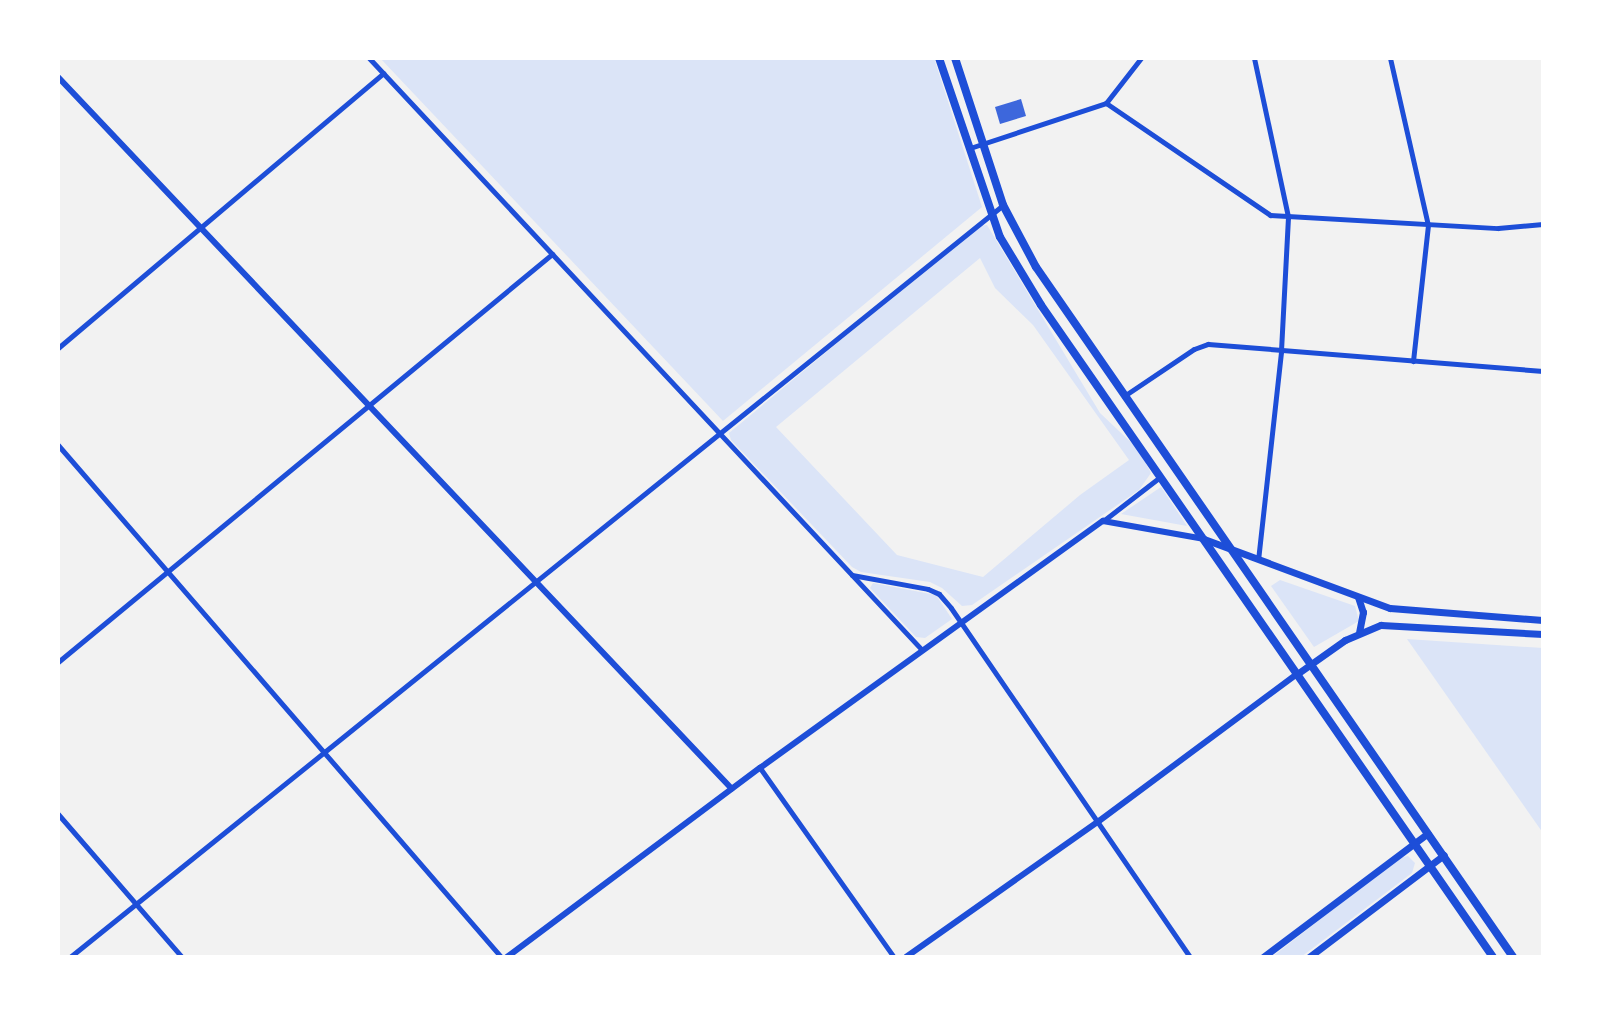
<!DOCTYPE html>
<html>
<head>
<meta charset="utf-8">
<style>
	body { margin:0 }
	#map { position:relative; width:1601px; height:1015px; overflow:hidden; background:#f2f2f2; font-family:Raleway,sans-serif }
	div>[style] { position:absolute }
	.green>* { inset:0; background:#dbe4f7 }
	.building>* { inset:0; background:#3d67dc }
	.minor>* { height:5px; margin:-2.5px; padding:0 2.5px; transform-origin:2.5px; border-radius:2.5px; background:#1d4ed8 }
	.tertiary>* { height:6px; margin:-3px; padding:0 3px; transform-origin:3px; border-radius:3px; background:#1d4ed8 }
	.secondary>* { height:7px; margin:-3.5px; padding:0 3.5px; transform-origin:3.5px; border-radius:3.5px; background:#1d4ed8 }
	.primary>* { height:8px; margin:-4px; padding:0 4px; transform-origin:4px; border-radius:4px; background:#1d4ed8 }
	span { translate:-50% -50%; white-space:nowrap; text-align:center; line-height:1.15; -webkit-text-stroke:7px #fff; paint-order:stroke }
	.frame { position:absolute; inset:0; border:60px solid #fff; pointer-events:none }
</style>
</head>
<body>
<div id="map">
	<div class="green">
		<div style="clip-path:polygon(380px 58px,934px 58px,982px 207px,723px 421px)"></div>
		<div style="clip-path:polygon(evenodd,987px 225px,1100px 413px,1138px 449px,1151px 473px,1139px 490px,972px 605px,962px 606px,942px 588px,930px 582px,861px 572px,852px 567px,731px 440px,729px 433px,978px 226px,987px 225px,980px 258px,995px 288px,1033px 325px,1129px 460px,1080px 495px,983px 577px,897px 555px,776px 427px,980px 258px)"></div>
		<div style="clip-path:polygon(1161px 487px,1187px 526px,1121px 514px)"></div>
		<div style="clip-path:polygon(1280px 580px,1355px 606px,1359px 621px,1314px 647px,1271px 586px)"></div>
		<div style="clip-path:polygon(873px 583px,936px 595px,952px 619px,925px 638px,916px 637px,870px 588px)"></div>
		<div style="clip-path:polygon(1407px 639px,1543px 648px,1543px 833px)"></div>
		<div style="clip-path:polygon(1408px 856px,1415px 863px,1412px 873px,1301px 957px,1272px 957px,1399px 858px)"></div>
	</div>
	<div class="building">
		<div style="clip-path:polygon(1021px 99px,1026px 116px,1000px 124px,995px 107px)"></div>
	</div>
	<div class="minor">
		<div style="left:369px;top:58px;width:810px;rotate:46.95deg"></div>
		<div style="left:1254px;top:58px;width:163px;rotate:77.9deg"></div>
		<div style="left:1288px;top:217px;width:135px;rotate:93deg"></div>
		<div style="left:1281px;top:352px;width:208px;rotate:96.3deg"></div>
		<div style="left:1390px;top:58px;width:171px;rotate:77.2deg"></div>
		<div style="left:1428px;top:225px;width:137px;rotate:96.3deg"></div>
		<div style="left:1106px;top:103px;width:199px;rotate:34.3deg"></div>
		<div style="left:1270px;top:215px;width:228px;rotate:3.3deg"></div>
		<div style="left:1498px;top:228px;width:45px;rotate:-5.1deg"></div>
		<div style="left:970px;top:148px;width:143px;rotate:-18.3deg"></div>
		<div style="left:1106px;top:103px;width:57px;rotate:-52.1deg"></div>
		<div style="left:58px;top:348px;width:426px;rotate:-40.2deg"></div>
		<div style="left:1124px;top:396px;width:84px;rotate:-33.9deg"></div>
		<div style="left:1194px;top:349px;width:15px;rotate:-20deg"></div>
		<div style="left:1208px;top:344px;width:336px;rotate:4.6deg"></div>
		<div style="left:58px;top:445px;width:677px;rotate:49.13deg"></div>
		<div style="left:1103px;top:521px;width:72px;rotate:-37.7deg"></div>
		<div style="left:852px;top:575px;width:77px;rotate:10.4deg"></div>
		<div style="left:928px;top:589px;width:12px;rotate:24deg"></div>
		<div style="left:939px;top:594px;width:18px;rotate:49deg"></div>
		<div style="left:951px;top:608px;width:423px;rotate:55.6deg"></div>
		<div style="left:58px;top:662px;width:641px;rotate:-39.55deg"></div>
		<div style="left:760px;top:768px;width:232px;rotate:54.7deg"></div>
		<div style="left:58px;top:814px;width:189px;rotate:49.1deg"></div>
		<div style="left:70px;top:957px;width:1198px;rotate:-38.87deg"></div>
	</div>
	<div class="tertiary">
		<div style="left:58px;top:77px;width:980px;rotate:46.57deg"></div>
		<div style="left:507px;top:957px;width:316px;rotate:-36.8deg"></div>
		<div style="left:760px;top:768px;width:423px;rotate:-35.8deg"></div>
		<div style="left:1103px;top:521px;width:103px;rotate:10.1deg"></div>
		<div style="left:906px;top:957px;width:236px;rotate:-35.2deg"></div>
		<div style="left:1099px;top:821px;width:247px;rotate:-36.6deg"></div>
	</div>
	<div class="secondary">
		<div style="left:1204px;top:539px;width:198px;rotate:20.4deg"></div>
		<div style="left:1390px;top:608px;width:153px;rotate:4.5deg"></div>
		<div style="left:1358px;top:597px;width:16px;rotate:72deg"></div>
		<div style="left:1363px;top:612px;width:20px;rotate:101deg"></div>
		<div style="left:1297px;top:674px;width:59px;rotate:-35.3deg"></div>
		<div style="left:1345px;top:640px;width:39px;rotate:-23deg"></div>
		<div style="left:1381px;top:625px;width:162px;rotate:3.2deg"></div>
		<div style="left:1263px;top:957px;width:206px;rotate:-36.9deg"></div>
		<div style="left:1309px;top:957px;width:169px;rotate:-37.1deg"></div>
	</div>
	<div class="primary">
		<div style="left:939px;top:58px;width:189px;rotate:71.2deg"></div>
		<div style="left:1000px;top:237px;width:79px;rotate:58.9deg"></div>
		<div style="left:1041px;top:305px;width:793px;rotate:55.27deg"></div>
		<div style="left:955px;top:58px;width:155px;rotate:71.9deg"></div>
		<div style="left:1003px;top:205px;width:70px;rotate:62deg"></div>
		<div style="left:1036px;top:267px;width:839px;rotate:55.34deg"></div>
	</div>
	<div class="frame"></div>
</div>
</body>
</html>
